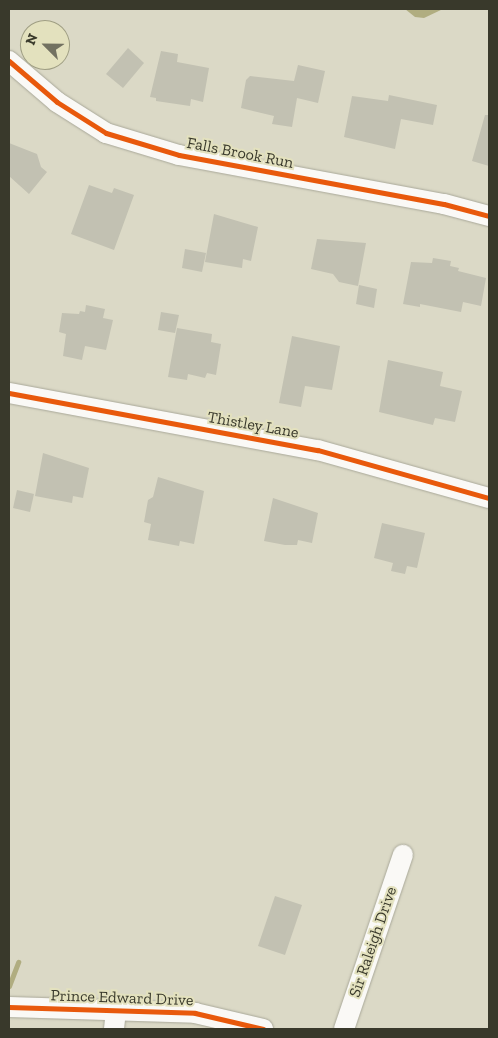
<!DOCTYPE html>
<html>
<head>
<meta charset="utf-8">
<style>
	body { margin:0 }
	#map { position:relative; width:498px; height:1038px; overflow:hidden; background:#dbd9c6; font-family:"Zilla Slab",serif }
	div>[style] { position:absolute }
	.water>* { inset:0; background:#b0ad80 }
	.stream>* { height:5px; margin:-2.5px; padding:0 2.5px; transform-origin:2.5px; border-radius:2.5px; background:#b0ad80 }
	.building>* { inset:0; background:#c2c1b2 }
	.roads { filter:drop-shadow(0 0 1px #a9a899) drop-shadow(0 0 1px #a9a899) }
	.minor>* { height:20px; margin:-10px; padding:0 10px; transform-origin:10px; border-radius:10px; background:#faf9f6 }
	.cycleway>* { height:5px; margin:-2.5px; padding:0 2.5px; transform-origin:2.5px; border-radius:2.5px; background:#e8590c }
	span { translate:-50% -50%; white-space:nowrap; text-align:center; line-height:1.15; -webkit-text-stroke:4px #e3e1be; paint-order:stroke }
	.street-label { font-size:16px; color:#39392b }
	.frame { position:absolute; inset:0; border:10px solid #39392b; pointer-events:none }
	.north { position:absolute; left:20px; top:20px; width:50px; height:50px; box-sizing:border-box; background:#e3e1be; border:1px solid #9f9e83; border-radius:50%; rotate:293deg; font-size:14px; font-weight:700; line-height:20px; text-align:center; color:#39392b }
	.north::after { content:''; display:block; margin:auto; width:18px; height:22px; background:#727161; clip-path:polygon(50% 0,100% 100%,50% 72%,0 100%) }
</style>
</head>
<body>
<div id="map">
	<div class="water">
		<div style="clip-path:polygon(405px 9px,443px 9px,424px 18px,415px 17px)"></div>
	</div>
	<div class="stream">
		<div style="left:9px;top:986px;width:26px;rotate:-69deg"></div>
	</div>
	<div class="building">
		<div style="clip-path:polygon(128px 48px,144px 63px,123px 88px,106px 74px)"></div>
		<div style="clip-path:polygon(161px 51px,178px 54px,177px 62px,209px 68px,203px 102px,191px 99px,190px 106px,156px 101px,156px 98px,150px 97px)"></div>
		<div style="clip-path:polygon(298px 65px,325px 71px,318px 103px,297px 98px,292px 127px,272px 124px,274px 116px,241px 108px,246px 80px,250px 76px,294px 81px)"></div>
		<div style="clip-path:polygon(389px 95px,437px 105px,433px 125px,401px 119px,395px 149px,344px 137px,352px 96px,388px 101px)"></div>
		<div style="clip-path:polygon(485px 115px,489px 115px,489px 166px,472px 161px)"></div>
		<div style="clip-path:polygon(9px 143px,37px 154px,41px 167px,47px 172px,29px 194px,9px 176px)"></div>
		<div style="clip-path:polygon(89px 185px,112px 193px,114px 188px,134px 195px,114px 250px,71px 234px)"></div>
		<div style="clip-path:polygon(214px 214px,258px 227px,251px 261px,243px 259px,242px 268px,205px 262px)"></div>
		<div style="clip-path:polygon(317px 239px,366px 243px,358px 286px,339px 282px,333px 274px,311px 269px)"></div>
		<div style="clip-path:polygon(185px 249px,206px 253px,202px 272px,182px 268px)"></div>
		<div style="clip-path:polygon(433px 258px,451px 261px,450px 266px,459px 268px,458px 271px,486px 278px,481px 306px,463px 302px,461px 312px,420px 304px,420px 307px,403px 304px,411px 262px,432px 263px)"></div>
		<div style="clip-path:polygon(359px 285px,377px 289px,374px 308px,356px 304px)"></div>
		<div style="clip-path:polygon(86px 305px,105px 309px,103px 318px,113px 320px,106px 350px,85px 346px,82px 360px,63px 356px,66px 334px,59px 332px,62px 313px,79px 314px,80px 311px,85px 312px)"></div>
		<div style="clip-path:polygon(161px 312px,179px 315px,175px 333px,158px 330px)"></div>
		<div style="clip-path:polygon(177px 328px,212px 334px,211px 342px,221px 344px,216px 375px,207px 373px,205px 378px,188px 374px,187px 380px,168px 377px)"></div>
		<div style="clip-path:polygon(292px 336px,340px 346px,332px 390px,305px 386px,301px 407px,279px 403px)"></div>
		<div style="clip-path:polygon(388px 360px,443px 372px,440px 386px,462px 391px,455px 422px,435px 418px,433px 425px,379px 412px)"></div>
		<div style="clip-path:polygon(43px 453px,89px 468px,83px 498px,73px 496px,72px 503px,35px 496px)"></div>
		<div style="clip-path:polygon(158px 477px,204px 491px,194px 544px,180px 541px,179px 546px,148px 540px,151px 524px,144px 522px,148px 500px,153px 497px)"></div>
		<div style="clip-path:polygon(17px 490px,34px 494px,30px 512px,13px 508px)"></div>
		<div style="clip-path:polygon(273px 498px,318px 513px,312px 543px,298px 540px,297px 545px,285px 545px,264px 541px)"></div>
		<div style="clip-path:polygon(382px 523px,425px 533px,417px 568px,407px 566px,405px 574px,391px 571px,393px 563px,374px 558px)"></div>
		<div style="clip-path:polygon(275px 896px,302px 905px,285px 955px,258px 946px)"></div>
	</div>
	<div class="roads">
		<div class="minor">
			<div style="left:9px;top:61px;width:63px;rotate:40.5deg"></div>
			<div style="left:57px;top:102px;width:58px;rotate:32.3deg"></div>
			<div style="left:106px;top:133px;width:76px;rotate:16.8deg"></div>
			<div style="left:179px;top:155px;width:269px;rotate:10.5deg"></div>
			<div style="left:444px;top:204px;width:47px;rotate:14.9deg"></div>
			<div style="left:9px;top:393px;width:314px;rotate:10.5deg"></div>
			<div style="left:318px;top:450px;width:178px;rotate:15.7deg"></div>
			<div style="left:9px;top:1007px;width:186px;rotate:1.8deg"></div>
			<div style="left:195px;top:1013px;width:70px;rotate:13.2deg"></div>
			<div style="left:114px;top:1029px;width:19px;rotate:-84deg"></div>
			<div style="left:344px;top:1029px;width:184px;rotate:-71.3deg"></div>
		</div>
	</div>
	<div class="cycleway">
		<div style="left:9px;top:61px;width:63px;rotate:40.5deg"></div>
		<div style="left:57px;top:102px;width:58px;rotate:32.3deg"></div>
		<div style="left:106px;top:133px;width:76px;rotate:16.8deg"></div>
		<div style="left:179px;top:155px;width:269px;rotate:10.5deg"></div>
		<div style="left:444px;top:204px;width:47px;rotate:14.9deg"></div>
		<div style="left:9px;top:393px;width:314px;rotate:10.5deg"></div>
		<div style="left:318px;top:450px;width:178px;rotate:15.7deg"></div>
		<div style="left:9px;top:1007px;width:186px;rotate:1.8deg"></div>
		<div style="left:195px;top:1013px;width:70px;rotate:13.2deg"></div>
	</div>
	<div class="street-label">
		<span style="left:240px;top:153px;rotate:11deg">Falls Brook Run</span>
		<span style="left:253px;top:425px;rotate:10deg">Thistley Lane</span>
		<span style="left:373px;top:942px;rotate:-71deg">Sir Raleigh Drive</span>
		<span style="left:122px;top:998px;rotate:2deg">Prince Edward Drive</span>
	</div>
	<div class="frame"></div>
	<div class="north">N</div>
</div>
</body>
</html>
